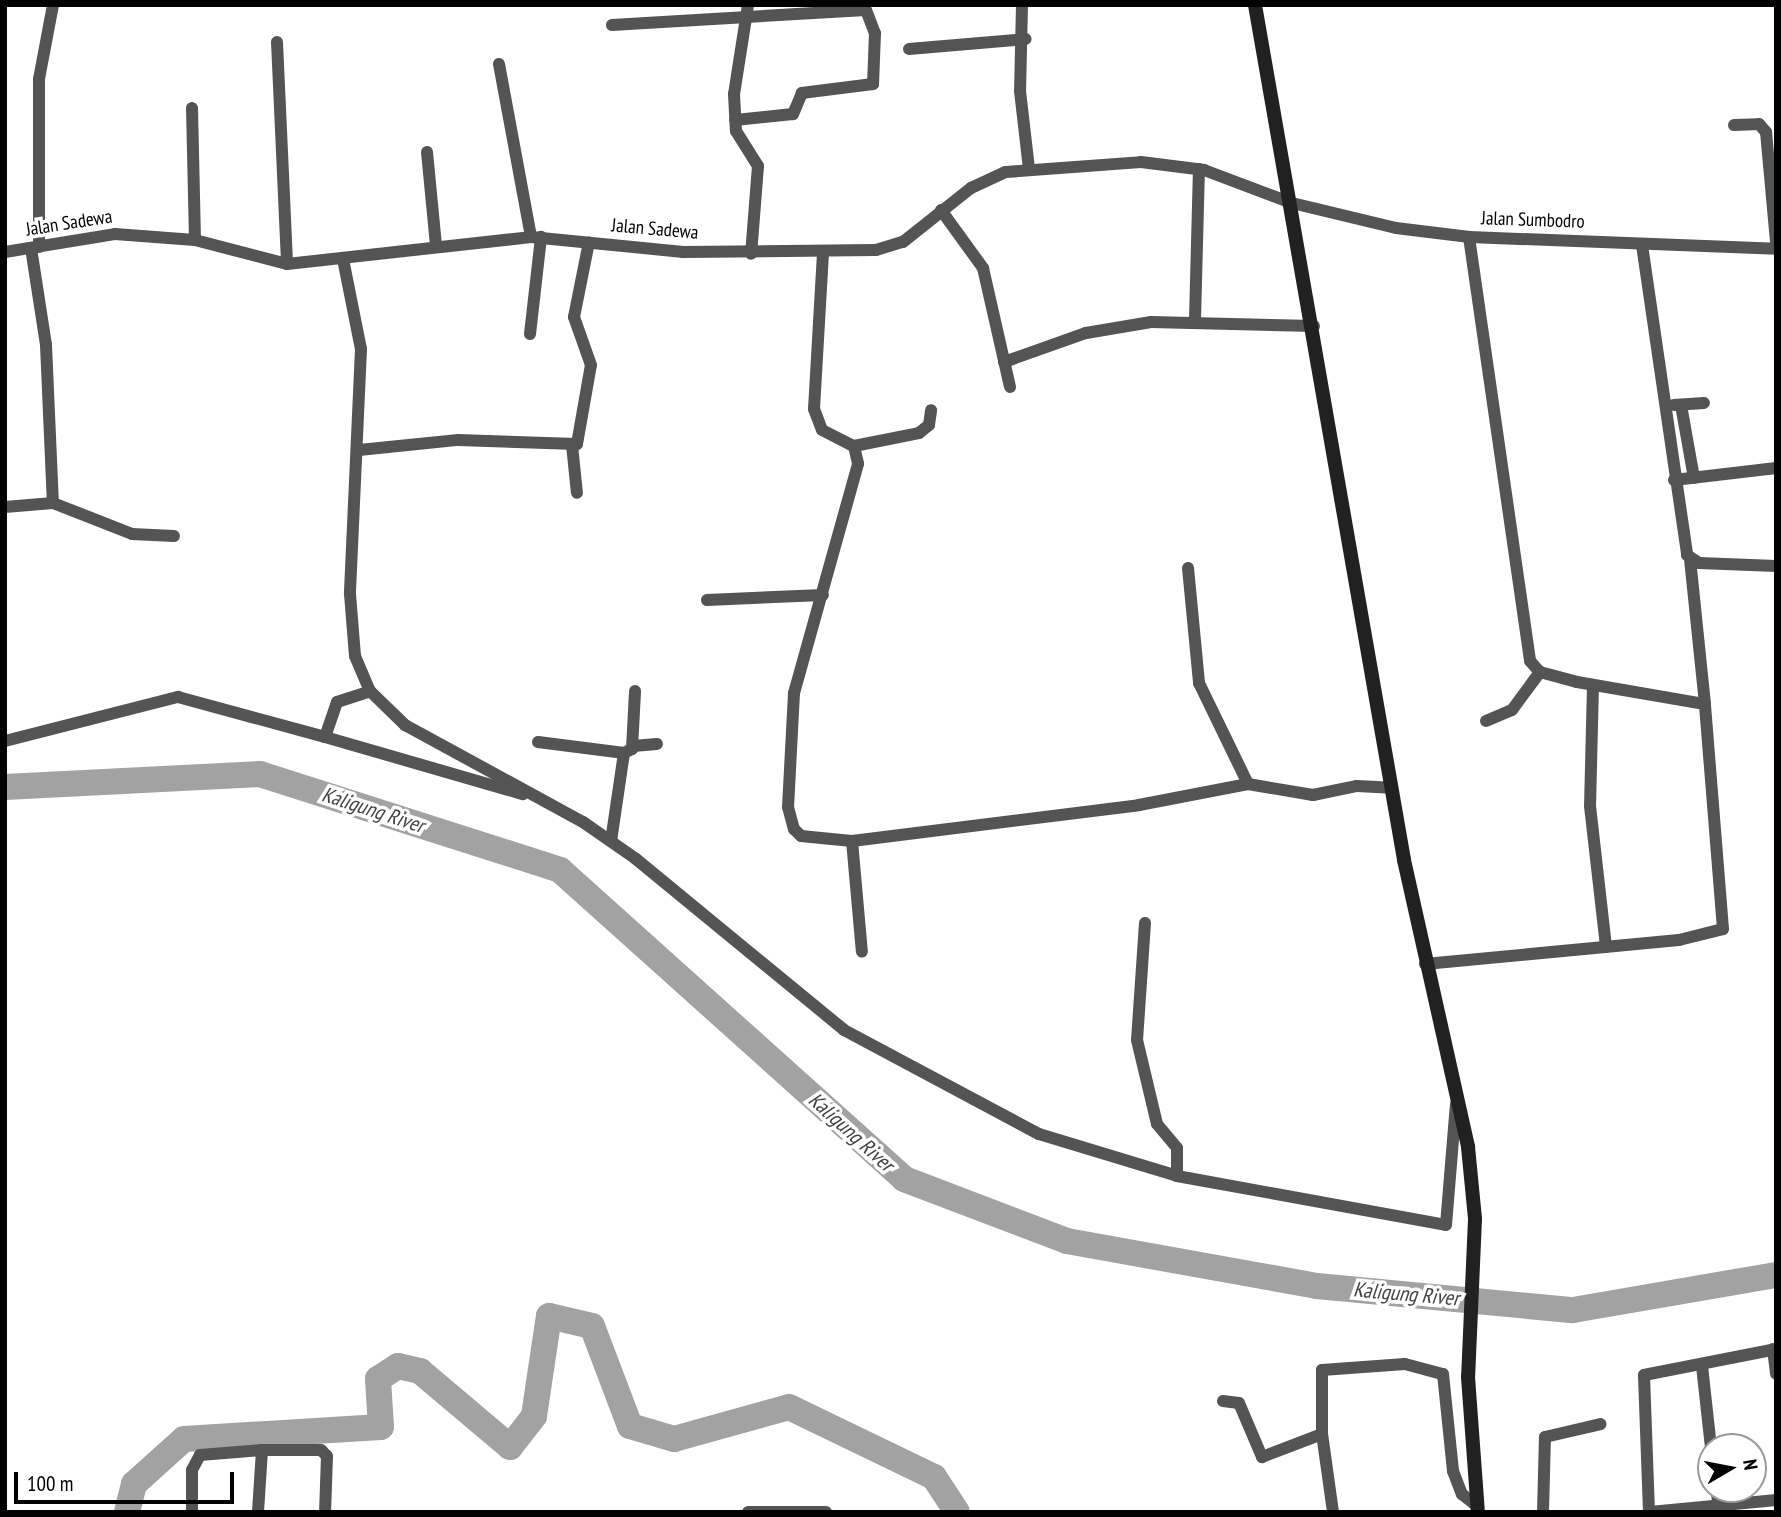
<!DOCTYPE html>
<html>
<head>
<meta charset="utf-8">
<style>
	body { margin:0 }
	#map { position:relative; width:1781px; height:1517px; overflow:hidden; background:#fff; font-family:"PT Sans Narrow",sans-serif }
	div>[style] { position:absolute }
	.river>* { height:26px; margin:-13px; padding:0 13px; transform-origin:13px; border-radius:13px; background:#a2a2a2 }
	.minor>* { height:12px; margin:-6px; padding:0 6px; transform-origin:6px; border-radius:6px; background:#545454 }
	.secondary>* { height:14px; margin:-7px; padding:0 7px; transform-origin:7px; border-radius:7px; background:#212121 }
	span { translate:-50% -50%; white-space:nowrap; text-align:center; line-height:1.15; -webkit-text-stroke:7px #fff; paint-order:stroke }
	.street-label { font-size:19px; color:#000 }
	.water-label { font-size:21px; color:#434343; font-style:italic }
	.frame { position:absolute; inset:0; border:7px solid #000; pointer-events:none }
	.north { position:absolute; left:1697px; top:1433px; width:70px; height:70px; box-sizing:border-box; background:#fff; border:2px solid #999; border-radius:50%; rotate:80deg; font-size:19px; font-weight:700; line-height:28px; text-align:center; color:#000 }
	.north::after { content:''; display:block; margin:auto; width:24px; height:32px; background:#000; clip-path:polygon(50% 0,100% 100%,50% 72%,0 100%) }
	.scale { position:absolute; left:14px; top:1472px; width:220px; height:32px; box-sizing:border-box; border:4px solid #000; border-top:0; padding-left:9px; font-size:21px; line-height:24px; white-space:nowrap; color:#000; -webkit-text-stroke:5px #fff; paint-order:stroke }
</style>
</head>
<body>
<div id="map">
	<div class="river">
		<div style="left:5px;top:787px;width:255px;rotate:-2.9deg"></div>
		<div style="left:260px;top:774px;width:315px;rotate:17.7deg"></div>
		<div style="left:560px;top:870px;width:462px;rotate:41.9deg"></div>
		<div style="left:904px;top:1179px;width:174px;rotate:20.8deg"></div>
		<div style="left:1067px;top:1241px;width:254px;rotate:10.2deg"></div>
		<div style="left:1317px;top:1286px;width:257px;rotate:5.4deg"></div>
		<div style="left:1573px;top:1310px;width:206px;rotate:-9.8deg"></div>
		<div style="left:127px;top:1512px;width:29px;rotate:-76deg"></div>
		<div style="left:134px;top:1484px;width:67px;rotate:-42deg"></div>
		<div style="left:184px;top:1439px;width:197px;rotate:-3.5deg"></div>
		<div style="left:381px;top:1427px;width:48px;rotate:-93.6deg"></div>
		<div style="left:378px;top:1379px;width:24px;rotate:-33deg"></div>
		<div style="left:398px;top:1366px;width:23px;rotate:13deg"></div>
		<div style="left:420px;top:1371px;width:118px;rotate:40.2deg"></div>
		<div style="left:510px;top:1447px;width:39px;rotate:-52deg"></div>
		<div style="left:534px;top:1416px;width:101px;rotate:-81.5deg"></div>
		<div style="left:549px;top:1316px;width:44px;rotate:13.1deg"></div>
		<div style="left:592px;top:1326px;width:107px;rotate:69.2deg"></div>
		<div style="left:630px;top:1426px;width:46px;rotate:16.5deg"></div>
		<div style="left:674px;top:1439px;width:119px;rotate:-15.5deg"></div>
		<div style="left:789px;top:1407px;width:161px;rotate:25.8deg"></div>
		<div style="left:934px;top:1477px;width:42px;rotate:56.7deg"></div>
	</div>
	<div class="minor">
		<div style="left:748px;top:5px;width:90px;rotate:98.9deg"></div>
		<div style="left:734px;top:94px;width:37px;rotate:87deg"></div>
		<div style="left:736px;top:131px;width:41px;rotate:57.8deg"></div>
		<div style="left:758px;top:166px;width:88px;rotate:94.5deg"></div>
		<div style="left:1022px;top:5px;width:86px;rotate:91.3deg"></div>
		<div style="left:1020px;top:91px;width:79px;rotate:83.4deg"></div>
		<div style="left:612px;top:25px;width:254px;rotate:-3.4deg"></div>
		<div style="left:866px;top:10px;width:25px;rotate:69deg"></div>
		<div style="left:875px;top:33px;width:51px;rotate:92.2deg"></div>
		<div style="left:873px;top:84px;width:72px;rotate:172.8deg"></div>
		<div style="left:802px;top:93px;width:23px;rotate:113deg"></div>
		<div style="left:793px;top:114px;width:58px;rotate:174.1deg"></div>
		<div style="left:277px;top:42px;width:222px;rotate:87.4deg"></div>
		<div style="left:909px;top:49px;width:117px;rotate:-4.9deg"></div>
		<div style="left:499px;top:64px;width:176px;rotate:79.5deg"></div>
		<div style="left:192px;top:108px;width:132px;rotate:88.7deg"></div>
		<div style="left:1734px;top:125px;width:25px;rotate:-2deg"></div>
		<div style="left:1759px;top:124px;width:11px;rotate:49deg"></div>
		<div style="left:1766px;top:132px;width:110px;rotate:84.8deg"></div>
		<div style="left:427px;top:152px;width:93px;rotate:84.5deg"></div>
		<div style="left:941px;top:210px;width:72px;rotate:54.1deg"></div>
		<div style="left:983px;top:268px;width:122px;rotate:77.2deg"></div>
		<div style="left:1469px;top:237px;width:428px;rotate:81.8deg"></div>
		<div style="left:1530px;top:661px;width:15px;rotate:48deg"></div>
		<div style="left:1540px;top:672px;width:38px;rotate:15deg"></div>
		<div style="left:1577px;top:682px;width:130px;rotate:9.8deg"></div>
		<div style="left:1705px;top:704px;width:145px;rotate:-95.9deg"></div>
		<div style="left:1642px;top:245px;width:313px;rotate:81.7deg"></div>
		<div style="left:1687px;top:555px;width:14px;rotate:34deg"></div>
		<div style="left:1699px;top:563px;width:77px;rotate:2.2deg"></div>
		<div style="left:39px;top:247px;width:168px;rotate:-90deg"></div>
		<div style="left:39px;top:79px;width:75px;rotate:-79.3deg"></div>
		<div style="left:31px;top:248px;width:98px;rotate:81.2deg"></div>
		<div style="left:46px;top:345px;width:158px;rotate:87.5deg"></div>
		<div style="left:53px;top:503px;width:85px;rotate:21.4deg"></div>
		<div style="left:132px;top:534px;width:42px;rotate:2.7deg"></div>
		<div style="left:5px;top:252px;width:111px;rotate:-9.3deg"></div>
		<div style="left:115px;top:234px;width:80px;rotate:4.3deg"></div>
		<div style="left:195px;top:240px;width:95px;rotate:14.6deg"></div>
		<div style="left:287px;top:264px;width:245px;rotate:-6.3deg"></div>
		<div style="left:531px;top:237px;width:153px;rotate:5.6deg"></div>
		<div style="left:683px;top:252px;width:193px;rotate:-0.6deg"></div>
		<div style="left:876px;top:250px;width:28px;rotate:-17deg"></div>
		<div style="left:903px;top:242px;width:87px;rotate:-38.5deg"></div>
		<div style="left:971px;top:188px;width:38px;rotate:-25deg"></div>
		<div style="left:1006px;top:172px;width:135px;rotate:-4.2deg"></div>
		<div style="left:1141px;top:162px;width:64px;rotate:7.2deg"></div>
		<div style="left:1204px;top:170px;width:94px;rotate:20.6deg"></div>
		<div style="left:1292px;top:203px;width:107px;rotate:13.5deg"></div>
		<div style="left:1396px;top:228px;width:74px;rotate:7deg"></div>
		<div style="left:1469px;top:237px;width:307px;rotate:2.2deg"></div>
		<div style="left:823px;top:253px;width:156px;rotate:93.3deg"></div>
		<div style="left:814px;top:409px;width:22px;rotate:69deg"></div>
		<div style="left:822px;top:430px;width:36px;rotate:27deg"></div>
		<div style="left:854px;top:446px;width:18px;rotate:77deg"></div>
		<div style="left:858px;top:464px;width:238px;rotate:105.6deg"></div>
		<div style="left:794px;top:693px;width:114px;rotate:93deg"></div>
		<div style="left:788px;top:807px;width:23px;rotate:75deg"></div>
		<div style="left:794px;top:829px;width:10px;rotate:45deg"></div>
		<div style="left:801px;top:836px;width:51px;rotate:5.6deg"></div>
		<div style="left:852px;top:841px;width:289px;rotate:-7.1deg"></div>
		<div style="left:1139px;top:805px;width:111px;rotate:-10.9deg"></div>
		<div style="left:1248px;top:784px;width:66px;rotate:9.6deg"></div>
		<div style="left:1313px;top:795px;width:45px;rotate:-11.6deg"></div>
		<div style="left:1357px;top:786px;width:34px;rotate:3deg"></div>
		<div style="left:343px;top:259px;width:92px;rotate:78.7deg"></div>
		<div style="left:361px;top:349px;width:245px;rotate:92.6deg"></div>
		<div style="left:350px;top:594px;width:62px;rotate:85.4deg"></div>
		<div style="left:355px;top:656px;width:38px;rotate:67deg"></div>
		<div style="left:370px;top:691px;width:49px;rotate:44.2deg"></div>
		<div style="left:405px;top:725px;width:203px;rotate:28.6deg"></div>
		<div style="left:583px;top:822px;width:65px;rotate:34.9deg"></div>
		<div style="left:636px;top:859px;width:269px;rotate:39.4deg"></div>
		<div style="left:844px;top:1030px;width:221px;rotate:28.1deg"></div>
		<div style="left:1039px;top:1134px;width:144px;rotate:16.9deg"></div>
		<div style="left:1177px;top:1176px;width:273px;rotate:10.3deg"></div>
		<div style="left:1446px;top:1225px;width:121px;rotate:-85.3deg"></div>
		<div style="left:1195px;top:320px;width:151px;rotate:-88.5deg"></div>
		<div style="left:530px;top:334px;width:98px;rotate:-83.5deg"></div>
		<div style="left:1004px;top:362px;width:87px;rotate:-19.5deg"></div>
		<div style="left:1086px;top:333px;width:66px;rotate:-9.6deg"></div>
		<div style="left:1151px;top:322px;width:163px;rotate:1.4deg"></div>
		<div style="left:1674px;top:405px;width:30px;rotate:-4deg"></div>
		<div style="left:1681px;top:405px;width:74px;rotate:79.9deg"></div>
		<div style="left:572px;top:445px;width:48px;rotate:84.1deg"></div>
		<div style="left:854px;top:446px;width:66px;rotate:-11.3deg"></div>
		<div style="left:919px;top:433px;width:13px;rotate:-39deg"></div>
		<div style="left:929px;top:425px;width:15px;rotate:-82deg"></div>
		<div style="left:359px;top:450px;width:100px;rotate:-5.8deg"></div>
		<div style="left:458px;top:440px;width:119px;rotate:1.9deg"></div>
		<div style="left:577px;top:444px;width:80px;rotate:-80deg"></div>
		<div style="left:591px;top:365px;width:51px;rotate:-109.5deg"></div>
		<div style="left:574px;top:317px;width:76px;rotate:-78.7deg"></div>
		<div style="left:1674px;top:480px;width:103px;rotate:-6.7deg"></div>
		<div style="left:5px;top:507px;width:48px;rotate:-4.8deg"></div>
		<div style="left:1188px;top:568px;width:116px;rotate:84.5deg"></div>
		<div style="left:1199px;top:683px;width:112px;rotate:64.1deg"></div>
		<div style="left:707px;top:600px;width:116px;rotate:-2.5deg"></div>
		<div style="left:1593px;top:685px;width:121px;rotate:91.4deg"></div>
		<div style="left:1590px;top:806px;width:142px;rotate:83.5deg"></div>
		<div style="left:1486px;top:721px;width:28px;rotate:-23deg"></div>
		<div style="left:1512px;top:710px;width:47px;rotate:-53.6deg"></div>
		<div style="left:325px;top:737px;width:206px;rotate:16.1deg"></div>
		<div style="left:5px;top:741px;width:179px;rotate:-14.3deg"></div>
		<div style="left:178px;top:697px;width:152px;rotate:15.2deg"></div>
		<div style="left:325px;top:737px;width:37px;rotate:-71deg"></div>
		<div style="left:337px;top:702px;width:35px;rotate:-18deg"></div>
		<div style="left:538px;top:742px;width:87px;rotate:7.3deg"></div>
		<div style="left:624px;top:753px;width:89px;rotate:98.4deg"></div>
		<div style="left:633px;top:746px;width:24px;rotate:-5deg"></div>
		<div style="left:624px;top:753px;width:9px;rotate:-27deg"></div>
		<div style="left:632px;top:749px;width:58px;rotate:-87deg"></div>
		<div style="left:852px;top:841px;width:111px;rotate:84.9deg"></div>
		<div style="left:1145px;top:923px;width:117px;rotate:93.9deg"></div>
		<div style="left:1137px;top:1040px;width:86px;rotate:76.6deg"></div>
		<div style="left:1157px;top:1124px;width:31px;rotate:50deg"></div>
		<div style="left:1177px;top:1148px;width:28px;rotate:90deg"></div>
		<div style="left:1425px;top:964px;width:255px;rotate:-5.4deg"></div>
		<div style="left:1679px;top:940px;width:45px;rotate:-14deg"></div>
		<div style="left:1723px;top:929px;width:226px;rotate:-94.6deg"></div>
		<div style="left:1773px;top:1349px;width:25px;rotate:83deg"></div>
		<div style="left:1702px;top:1366px;width:81px;rotate:83.7deg"></div>
		<div style="left:1223px;top:1401px;width:16px;rotate:7deg"></div>
		<div style="left:1239px;top:1403px;width:59px;rotate:66.9deg"></div>
		<div style="left:1262px;top:1457px;width:64px;rotate:-21deg"></div>
		<div style="left:1716px;top:1489px;width:23px;rotate:80deg"></div>
		<div style="left:192px;top:1512px;width:42px;rotate:-90deg"></div>
		<div style="left:192px;top:1470px;width:17px;rotate:-62deg"></div>
		<div style="left:200px;top:1455px;width:62px;rotate:-4.6deg"></div>
		<div style="left:258px;top:1512px;width:62px;rotate:-86.3deg"></div>
		<div style="left:262px;top:1450px;width:59px"></div>
		<div style="left:321px;top:1450px;width:8px;rotate:45deg"></div>
		<div style="left:327px;top:1456px;width:56px;rotate:92deg"></div>
		<div style="left:748px;top:1512px;width:78px"></div>
		<div style="left:1333px;top:1512px;width:79px;rotate:-98deg"></div>
		<div style="left:1322px;top:1434px;width:64px;rotate:-90deg"></div>
		<div style="left:1322px;top:1370px;width:83px;rotate:-4.1deg"></div>
		<div style="left:1405px;top:1364px;width:39px;rotate:15deg"></div>
		<div style="left:1443px;top:1374px;width:98px;rotate:84.1deg"></div>
		<div style="left:1453px;top:1471px;width:25px;rotate:69deg"></div>
		<div style="left:1462px;top:1494px;width:19px;rotate:39deg"></div>
		<div style="left:1543px;top:1512px;width:75px;rotate:-88.5deg"></div>
		<div style="left:1545px;top:1437px;width:57px;rotate:-13.1deg"></div>
		<div style="left:1649px;top:1512px;width:137px;rotate:-92.1deg"></div>
		<div style="left:1644px;top:1375px;width:135px;rotate:-11.1deg"></div>
		<div style="left:1650px;top:1512px;width:127px;rotate:-5.4deg"></div>
	</div>
	<div class="secondary">
		<div style="left:1255px;top:5px;width:868px;rotate:80.11deg"></div>
		<div style="left:1404px;top:860px;width:294px;rotate:77.4deg"></div>
		<div style="left:1468px;top:1147px;width:72px;rotate:84.4deg"></div>
		<div style="left:1475px;top:1219px;width:158px;rotate:92.5deg"></div>
		<div style="left:1468px;top:1377px;width:135px;rotate:85.8deg"></div>
	</div>
	<div class="street-label">
		<span style="left:1533px;top:220px;rotate:2deg">Jalan Sumbodro</span>
		<span style="left:69px;top:223px;rotate:-9deg">Jalan Sadewa</span>
		<span style="left:655px;top:229px;rotate:5deg">Jalan Sadewa</span>
	</div>
	<div class="water-label">
		<span style="left:373px;top:810px;rotate:18deg">Kaligung River</span>
		<span style="left:851px;top:1132px;rotate:42deg">Kaligung River</span>
		<span style="left:1406px;top:1294px;rotate:5deg">Kaligung River</span>
	</div>
	<div class="frame"></div>
	<div class="north">N</div>
	<div class="scale">100 m</div>
</div>
</body>
</html>
